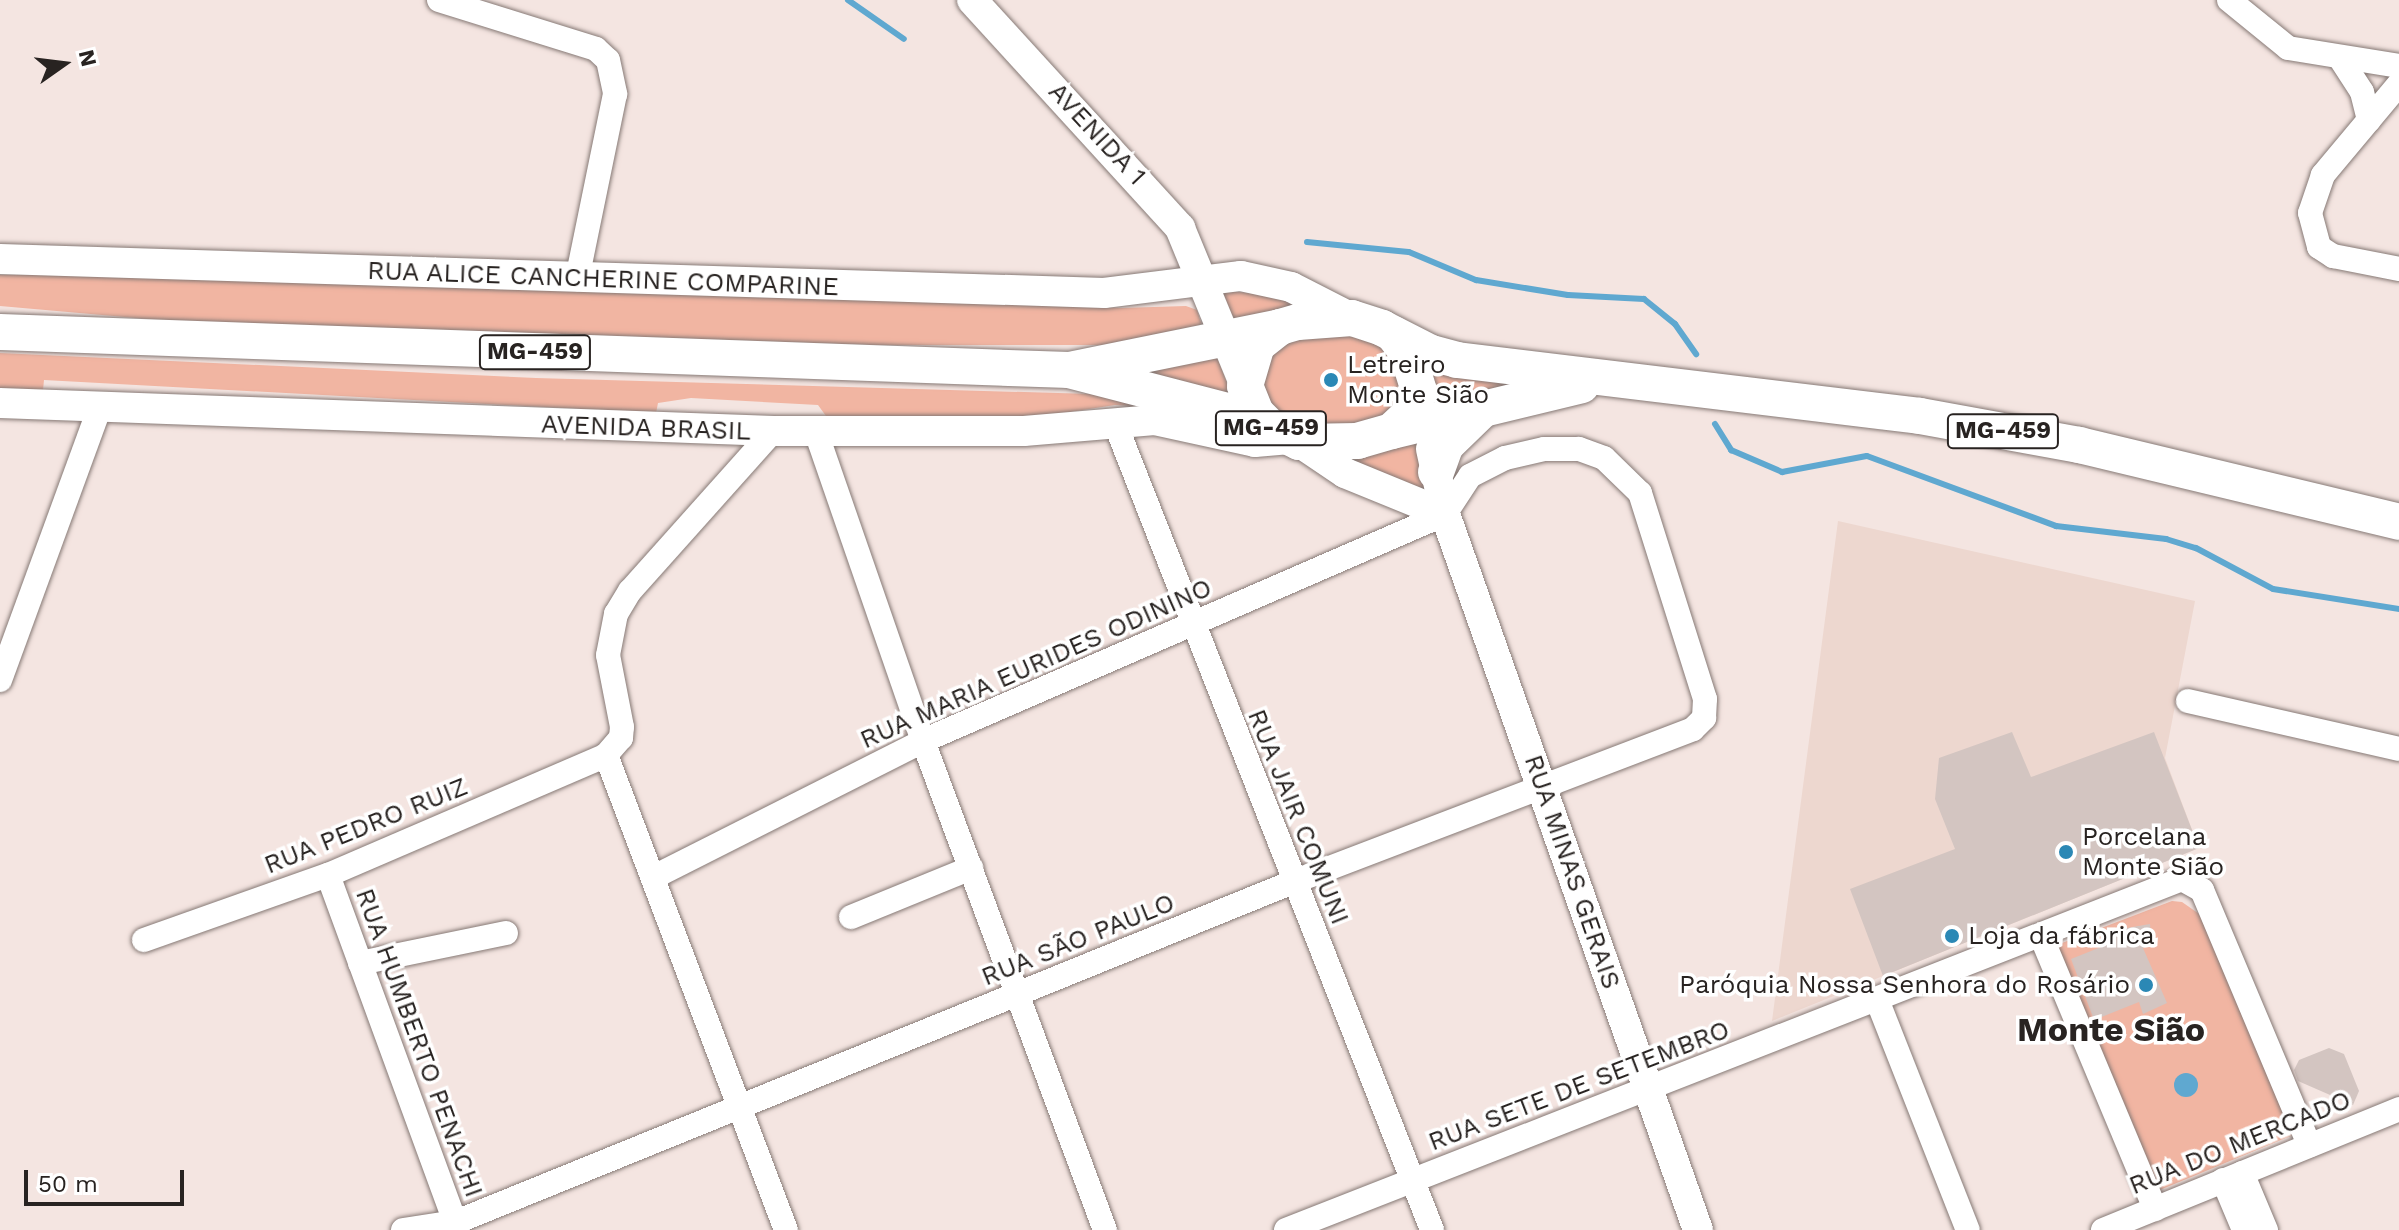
<!DOCTYPE html>
<html>
<head>
<meta charset="utf-8">
<style>
	body { margin:0 }
	#map { position:relative; width:2399px; height:1230px; overflow:hidden; background:#f4e5e1; font-family:"Work Sans",sans-serif }
	div>[style] { position:absolute }
	.built>* { inset:0; background:#edd7cf }
	.green>* { inset:0; background:#f1b5a2 }
	.water>* { inset:0; background:#5fa8d0 }
	.round { border-radius:50% }
	.stream>* { height:6px; margin:-3px; padding:0 3px; transform-origin:3px; border-radius:3px; background:#5fa8d0 }
	.building>* { inset:0; background:#d3c5c1 }
	.roads { filter:drop-shadow(0 0 2px #867975) drop-shadow(0 0 2px #867975) }
	.minor>* { height:24px; margin:-12px; padding:0 12px; transform-origin:12px; border-radius:12px; background:#fff }
	.tertiary>* { height:30px; margin:-15px; padding:0 15px; transform-origin:15px; border-radius:15px; background:#fff }
	.primary>* { height:36px; margin:-18px; padding:0 18px; transform-origin:18px; border-radius:18px; background:#fff }
	.dots>* { width:22px; height:22px; translate:-50% -50%; box-sizing:border-box; border:4px solid #fff; border-radius:50% }
	span { translate:-50% -50%; white-space:nowrap; text-align:center; line-height:1.15; -webkit-text-stroke:7px #fff; paint-order:stroke }
	.shield-label span { padding:2px 6px; background:#fff; border:2px solid; border-radius:6px; -webkit-text-stroke-width:0 }
	.shield-label { font-size:24px; color:#282321; font-weight:700 }
	.street-label { font-size:26px; color:#282321 }
	.poi-label { font-size:26px; color:#282321 }
	.left { translate:0 -50%; text-align:left }
	.right { translate:-100% -50%; text-align:right }
	.district-label { font-size:34px; color:#282321; font-weight:700 }
	.north { position:absolute; left:24px; top:24px; width:80px; height:80px; -webkit-text-stroke:6px #fff; paint-order:stroke; rotate:76deg; font-size:22px; font-weight:700; line-height:32px; text-align:center; color:#282321 }
	.north::after { content:''; display:block; margin:auto; width:28px; height:36px; background:#282321; clip-path:polygon(50% 0,100% 100%,50% 72%,0 100%) }
	.scale { position:absolute; left:24px; top:1170px; width:160px; height:36px; box-sizing:border-box; border:4px solid #282321; border-top:0; padding-left:10px; font-size:24px; line-height:28px; white-space:nowrap; color:#282321; -webkit-text-stroke:6px #fff; paint-order:stroke }
</style>
</head>
<body>
<div id="map">
	<div class="built">
		<div style="clip-path:polygon(1838px 521px,2195px 601px,2165px 758px,2199px 848px,1772px 1021px)"></div>
	</div>
	<div class="green">
		<div style="clip-path:polygon(56px 274px,1122px 308px,1186px 306px,1197px 310px,1201px 323px,1196px 330px,1116px 345px,874px 345px,170px 321px,0 306px,0 275px)"></div>
		<div style="clip-path:polygon(1219px 291px,1271px 294px,1309px 307px,1229px 322px)"></div>
		<div style="clip-path:polygon(1296px 335px,1368px 335px,1398px 362px,1404px 396px,1382px 418px,1349px 430px,1292px 423px,1264px 398px,1261px 369px,1268px 355px)"></div>
		<div style="clip-path:polygon(1214px 348px,1233px 400px,1107px 369px)"></div>
		<div style="clip-path:polygon(0 353px,536px 378px,1091px 394px,1165px 407px,1115px 405px,1018px 420px,826px 416px,818px 405px,691px 398px,658px 403px,656px 413px,44px 380px,42px 400px,0 397px)"></div>
		<div style="clip-path:polygon(1430px 364px,1533px 381px,1439px 408px)"></div>
		<div style="clip-path:polygon(1419px 437px,1433px 501px,1331px 454px)"></div>
		<div style="clip-path:polygon(2172px 901px,2182px 902px,2205px 918px,2293px 1135px,2155px 1192px,2054px 946px)"></div>
	</div>
	<div class="water">
		<div class="round" style="left:2174px;top:1073px;width:24px;height:24px"></div>
	</div>
	<div class="stream">
		<div style="left:848px;top:0;width:68px;rotate:34.9deg"></div>
		<div style="left:1307px;top:242px;width:102px;rotate:5.6deg"></div>
		<div style="left:1409px;top:252px;width:73px;rotate:22.7deg"></div>
		<div style="left:1476px;top:280px;width:93px;rotate:9.3deg"></div>
		<div style="left:1568px;top:295px;width:76px;rotate:3deg"></div>
		<div style="left:1644px;top:299px;width:40px;rotate:39deg"></div>
		<div style="left:1675px;top:324px;width:37px;rotate:55deg"></div>
		<div style="left:1715px;top:424px;width:31px;rotate:58deg"></div>
		<div style="left:1731px;top:450px;width:56px;rotate:23.3deg"></div>
		<div style="left:1782px;top:472px;width:86px;rotate:-10.7deg"></div>
		<div style="left:1867px;top:456px;width:202px;rotate:20.3deg"></div>
		<div style="left:2056px;top:526px;width:111px;rotate:6.7deg"></div>
		<div style="left:2166px;top:539px;width:31px;rotate:17deg"></div>
		<div style="left:2196px;top:548px;width:87px;rotate:28deg"></div>
		<div style="left:2273px;top:589px;width:128px;rotate:9deg"></div>
	</div>
	<div class="building">
		<div style="clip-path:polygon(2012px 732px,2031px 777px,2154px 732px,2199px 848px,1883px 976px,1850px 889px,1955px 849px,1935px 799px,1939px 758px)"></div>
		<div style="clip-path:polygon(2150px 924px,2152px 945px,2143px 948px,2167px 1003px,2143px 1014px,2139px 1002px,2094px 1020px,2071px 959px,2106px 945px,2103px 932px)"></div>
		<div style="clip-path:polygon(2329px 1048px,2344px 1054px,2359px 1091px,2353px 1105px,2298px 1081px,2294px 1070px,2299px 1060px)"></div>
	</div>
	<div class="roads">
		<div class="minor">
			<div style="left:439px;top:0;width:164px;rotate:17.3deg"></div>
			<div style="left:596px;top:49px;width:16px;rotate:43deg"></div>
			<div style="left:608px;top:60px;width:35px;rotate:78deg"></div>
			<div style="left:615px;top:94px;width:189px;rotate:101.6deg"></div>
			<div style="left:2229px;top:0;width:76px;rotate:39.1deg"></div>
			<div style="left:2288px;top:48px;width:112px;rotate:9.2deg"></div>
			<div style="left:2340px;top:58px;width:40px;rotate:57.1deg"></div>
			<div style="left:2362px;top:92px;width:29px;rotate:76deg"></div>
			<div style="left:2399px;top:84px;width:119px;rotate:129.9deg"></div>
			<div style="left:2323px;top:175px;width:40px;rotate:108.9deg"></div>
			<div style="left:2310px;top:213px;width:35px;rotate:75deg"></div>
			<div style="left:2319px;top:247px;width:17px;rotate:33deg"></div>
			<div style="left:2333px;top:256px;width:67px;rotate:11.1deg"></div>
			<div style="left:1115px;top:423px;width:867px;rotate:68.55deg"></div>
			<div style="left:816px;top:432px;width:327px;rotate:70.9deg"></div>
			<div style="left:923px;top:741px;width:522px;rotate:69.59deg"></div>
			<div style="left:0;top:680px;width:291px;rotate:-69.9deg"></div>
			<div style="left:2188px;top:701px;width:216px;rotate:12.8deg"></div>
			<div style="left:606px;top:755px;width:508px;rotate:69.25deg"></div>
			<div style="left:328px;top:875px;width:378px;rotate:69.9deg"></div>
			<div style="left:851px;top:917px;width:130px;rotate:-22.2deg"></div>
			<div style="left:2041px;top:936px;width:296px;rotate:67.3deg"></div>
			<div style="left:144px;top:940px;width:195px;rotate:-19.5deg"></div>
			<div style="left:328px;top:875px;width:303px;rotate:-23.3deg"></div>
			<div style="left:606px;top:755px;width:23px;rotate:-49deg"></div>
			<div style="left:621px;top:738px;width:11px;rotate:-85deg"></div>
			<div style="left:622px;top:727px;width:73px;rotate:-101deg"></div>
			<div style="left:608px;top:655px;width:42px;rotate:-79deg"></div>
			<div style="left:616px;top:614px;width:27px;rotate:-59deg"></div>
			<div style="left:630px;top:591px;width:215px;rotate:-48.2deg"></div>
			<div style="left:360px;top:963px;width:149px;rotate:-11.6deg"></div>
			<div style="left:1878px;top:1002px;width:245px;rotate:68.5deg"></div>
			<div style="left:2242px;top:1173px;width:62px;rotate:67.2deg"></div>
			<div style="left:2223px;top:1180px;width:54px;rotate:67.2deg"></div>
			<div style="left:403px;top:1230px;width:54px;rotate:-8.6deg"></div>
			<div style="left:456px;top:1222px;width:903px;rotate:-22.11deg"></div>
			<div style="left:1293px;top:882px;width:428px;rotate:-20.9deg"></div>
			<div style="left:1693px;top:729px;width:16px;rotate:-45deg"></div>
			<div style="left:1704px;top:718px;width:19px;rotate:-87deg"></div>
			<div style="left:1705px;top:699px;width:216px;rotate:-107.5deg"></div>
			<div style="left:1640px;top:493px;width:50px;rotate:-135.8deg"></div>
			<div style="left:1604px;top:458px;width:27px;rotate:-160deg"></div>
			<div style="left:1579px;top:449px;width:35px;rotate:180deg"></div>
			<div style="left:1544px;top:449px;width:40px;rotate:167deg"></div>
			<div style="left:1505px;top:458px;width:39px;rotate:153deg"></div>
			<div style="left:1470px;top:476px;width:45px;rotate:123.3deg"></div>
			<div style="left:1445px;top:514px;width:569px;rotate:156.5deg"></div>
			<div style="left:923px;top:741px;width:299px;rotate:153.2deg"></div>
			<div style="left:1286px;top:1230px;width:962px;rotate:-21.39deg"></div>
			<div style="left:2182px;top:879px;width:23px;rotate:29deg"></div>
			<div style="left:2202px;top:890px;width:277px;rotate:67.2deg"></div>
			<div style="left:2103px;top:1230px;width:320px;rotate:-22.2deg"></div>
		</div>
		<div class="tertiary">
			<div style="left:972px;top:0;width:309px;rotate:47.6deg"></div>
			<div style="left:1180px;top:228px;width:171px;rotate:67.6deg"></div>
			<div style="left:0;top:259px;width:1105px;rotate:1.76deg"></div>
			<div style="left:1104px;top:293px;width:138px;rotate:-7.1deg"></div>
			<div style="left:1241px;top:276px;width:51px;rotate:12.4deg"></div>
			<div style="left:1291px;top:287px;width:68px;rotate:26.9deg"></div>
			<div style="left:0;top:403px;width:774px;rotate:2.07deg"></div>
			<div style="left:773px;top:431px;width:251px"></div>
			<div style="left:1024px;top:431px;width:131px;rotate:-4.8deg"></div>
			<div style="left:1155px;top:420px;width:102px;rotate:12.4deg"></div>
			<div style="left:1255px;top:442px;width:35px;rotate:-5deg"></div>
			<div style="left:1299px;top:442px;width:55px;rotate:34deg"></div>
			<div style="left:1345px;top:473px;width:108px;rotate:22.3deg"></div>
			<div style="left:1431px;top:449px;width:66px;rotate:77.8deg"></div>
			<div style="left:1445px;top:514px;width:759px;rotate:70.54deg"></div>
		</div>
		<div class="primary">
			<div style="left:0;top:332px;width:1070px;rotate:2.04deg"></div>
			<div style="left:1069px;top:370px;width:199px;rotate:14.5deg"></div>
			<div style="left:1393px;top:334px;width:23px;rotate:52deg"></div>
			<div style="left:1407px;top:352px;width:41px;rotate:72.9deg"></div>
			<div style="left:1419px;top:391px;width:23px;rotate:110deg"></div>
			<div style="left:1411px;top:413px;width:26px;rotate:137deg"></div>
			<div style="left:1392px;top:431px;width:35px;rotate:164deg"></div>
			<div style="left:1358px;top:441px;width:59px;rotate:179deg"></div>
			<div style="left:1299px;top:442px;width:30px;rotate:-154deg"></div>
			<div style="left:1272px;top:429px;width:23px;rotate:-135deg"></div>
			<div style="left:1256px;top:413px;width:29px;rotate:-112deg"></div>
			<div style="left:1245px;top:386px;width:43px;rotate:-73.7deg"></div>
			<div style="left:1257px;top:345px;width:29px;rotate:-38deg"></div>
			<div style="left:1280px;top:327px;width:19px;rotate:-16deg"></div>
			<div style="left:1298px;top:322px;width:54px;rotate:-4.2deg"></div>
			<div style="left:1352px;top:318px;width:32px;rotate:18deg"></div>
			<div style="left:1382px;top:328px;width:55px;rotate:27deg"></div>
			<div style="left:1431px;top:353px;width:27px;rotate:15deg"></div>
			<div style="left:1457px;top:360px;width:466px;rotate:6.9deg"></div>
			<div style="left:1920px;top:416px;width:162px;rotate:10.3deg"></div>
			<div style="left:2079px;top:445px;width:329px;rotate:13.5deg"></div>
			<div style="left:1074px;top:369px;width:210px;rotate:-11.5deg"></div>
			<div style="left:1392px;top:431px;width:195px;rotate:-13.6deg"></div>
			<div style="left:1436px;top:472px;width:29px;rotate:-70deg"></div>
			<div style="left:1446px;top:445px;width:47px;rotate:-44.1deg"></div>
		</div>
	</div>
	<div class="dots">
		<div style="left:1331px;top:380px;background:#2b88b5"></div>
		<div style="left:2066px;top:852px;background:#2b88b5"></div>
		<div style="left:1952px;top:936px;background:#2b88b5"></div>
		<div style="left:2146px;top:985px;background:#2b88b5"></div>
	</div>
	<div class="shield-label">
		<span style="left:535px;top:352px">MG-459</span>
		<span style="left:1271px;top:428px">MG-459</span>
		<span style="left:2003px;top:431px">MG-459</span>
	</div>
	<div class="street-label">
		<span style="left:1097px;top:134px;rotate:47deg">AVENIDA 1</span>
		<span style="left:603px;top:279px;rotate:2deg">RUA ALICE CANCHERINE COMPARINE</span>
		<span style="left:646px;top:428px;rotate:2deg">AVENIDA BRASIL</span>
		<span style="left:1036px;top:664px;rotate:-24deg">RUA MARIA EURIDES ODININO</span>
		<span style="left:1298px;top:817px;rotate:68deg">RUA JAIR COMUNI</span>
		<span style="left:366px;top:826px;rotate:-22deg">RUA PEDRO RUIZ</span>
		<span style="left:1572px;top:872px;rotate:71deg">RUA MINAS GERAIS</span>
		<span style="left:1078px;top:940px;rotate:-22deg">RUA SÃO PAULO</span>
		<span style="left:419px;top:1043px;rotate:70deg">RUA HUMBERTO PENACHI</span>
		<span style="left:1579px;top:1086px;rotate:-21deg">RUA SETE DE SETEMBRO</span>
		<span style="left:2240px;top:1143px;rotate:-22deg">RUA DO MERCADO</span>
	</div>
	<div class="poi-label">
		<span class="left" style="left:1347px;top:380px">Letreiro<br>Monte Sião</span>
		<span class="left" style="left:2082px;top:852px">Porcelana<br>Monte Sião</span>
		<span class="left" style="left:1968px;top:936px">Loja da fábrica</span>
		<span class="right" style="left:2130px;top:985px">Paróquia Nossa Senhora do Rosário</span>
	</div>
	<div class="district-label">
		<span style="left:2111px;top:1030px">Monte Sião</span>
	</div>
	<div class="north">N</div>
	<div class="scale">50 m</div>
</div>
</body>
</html>
